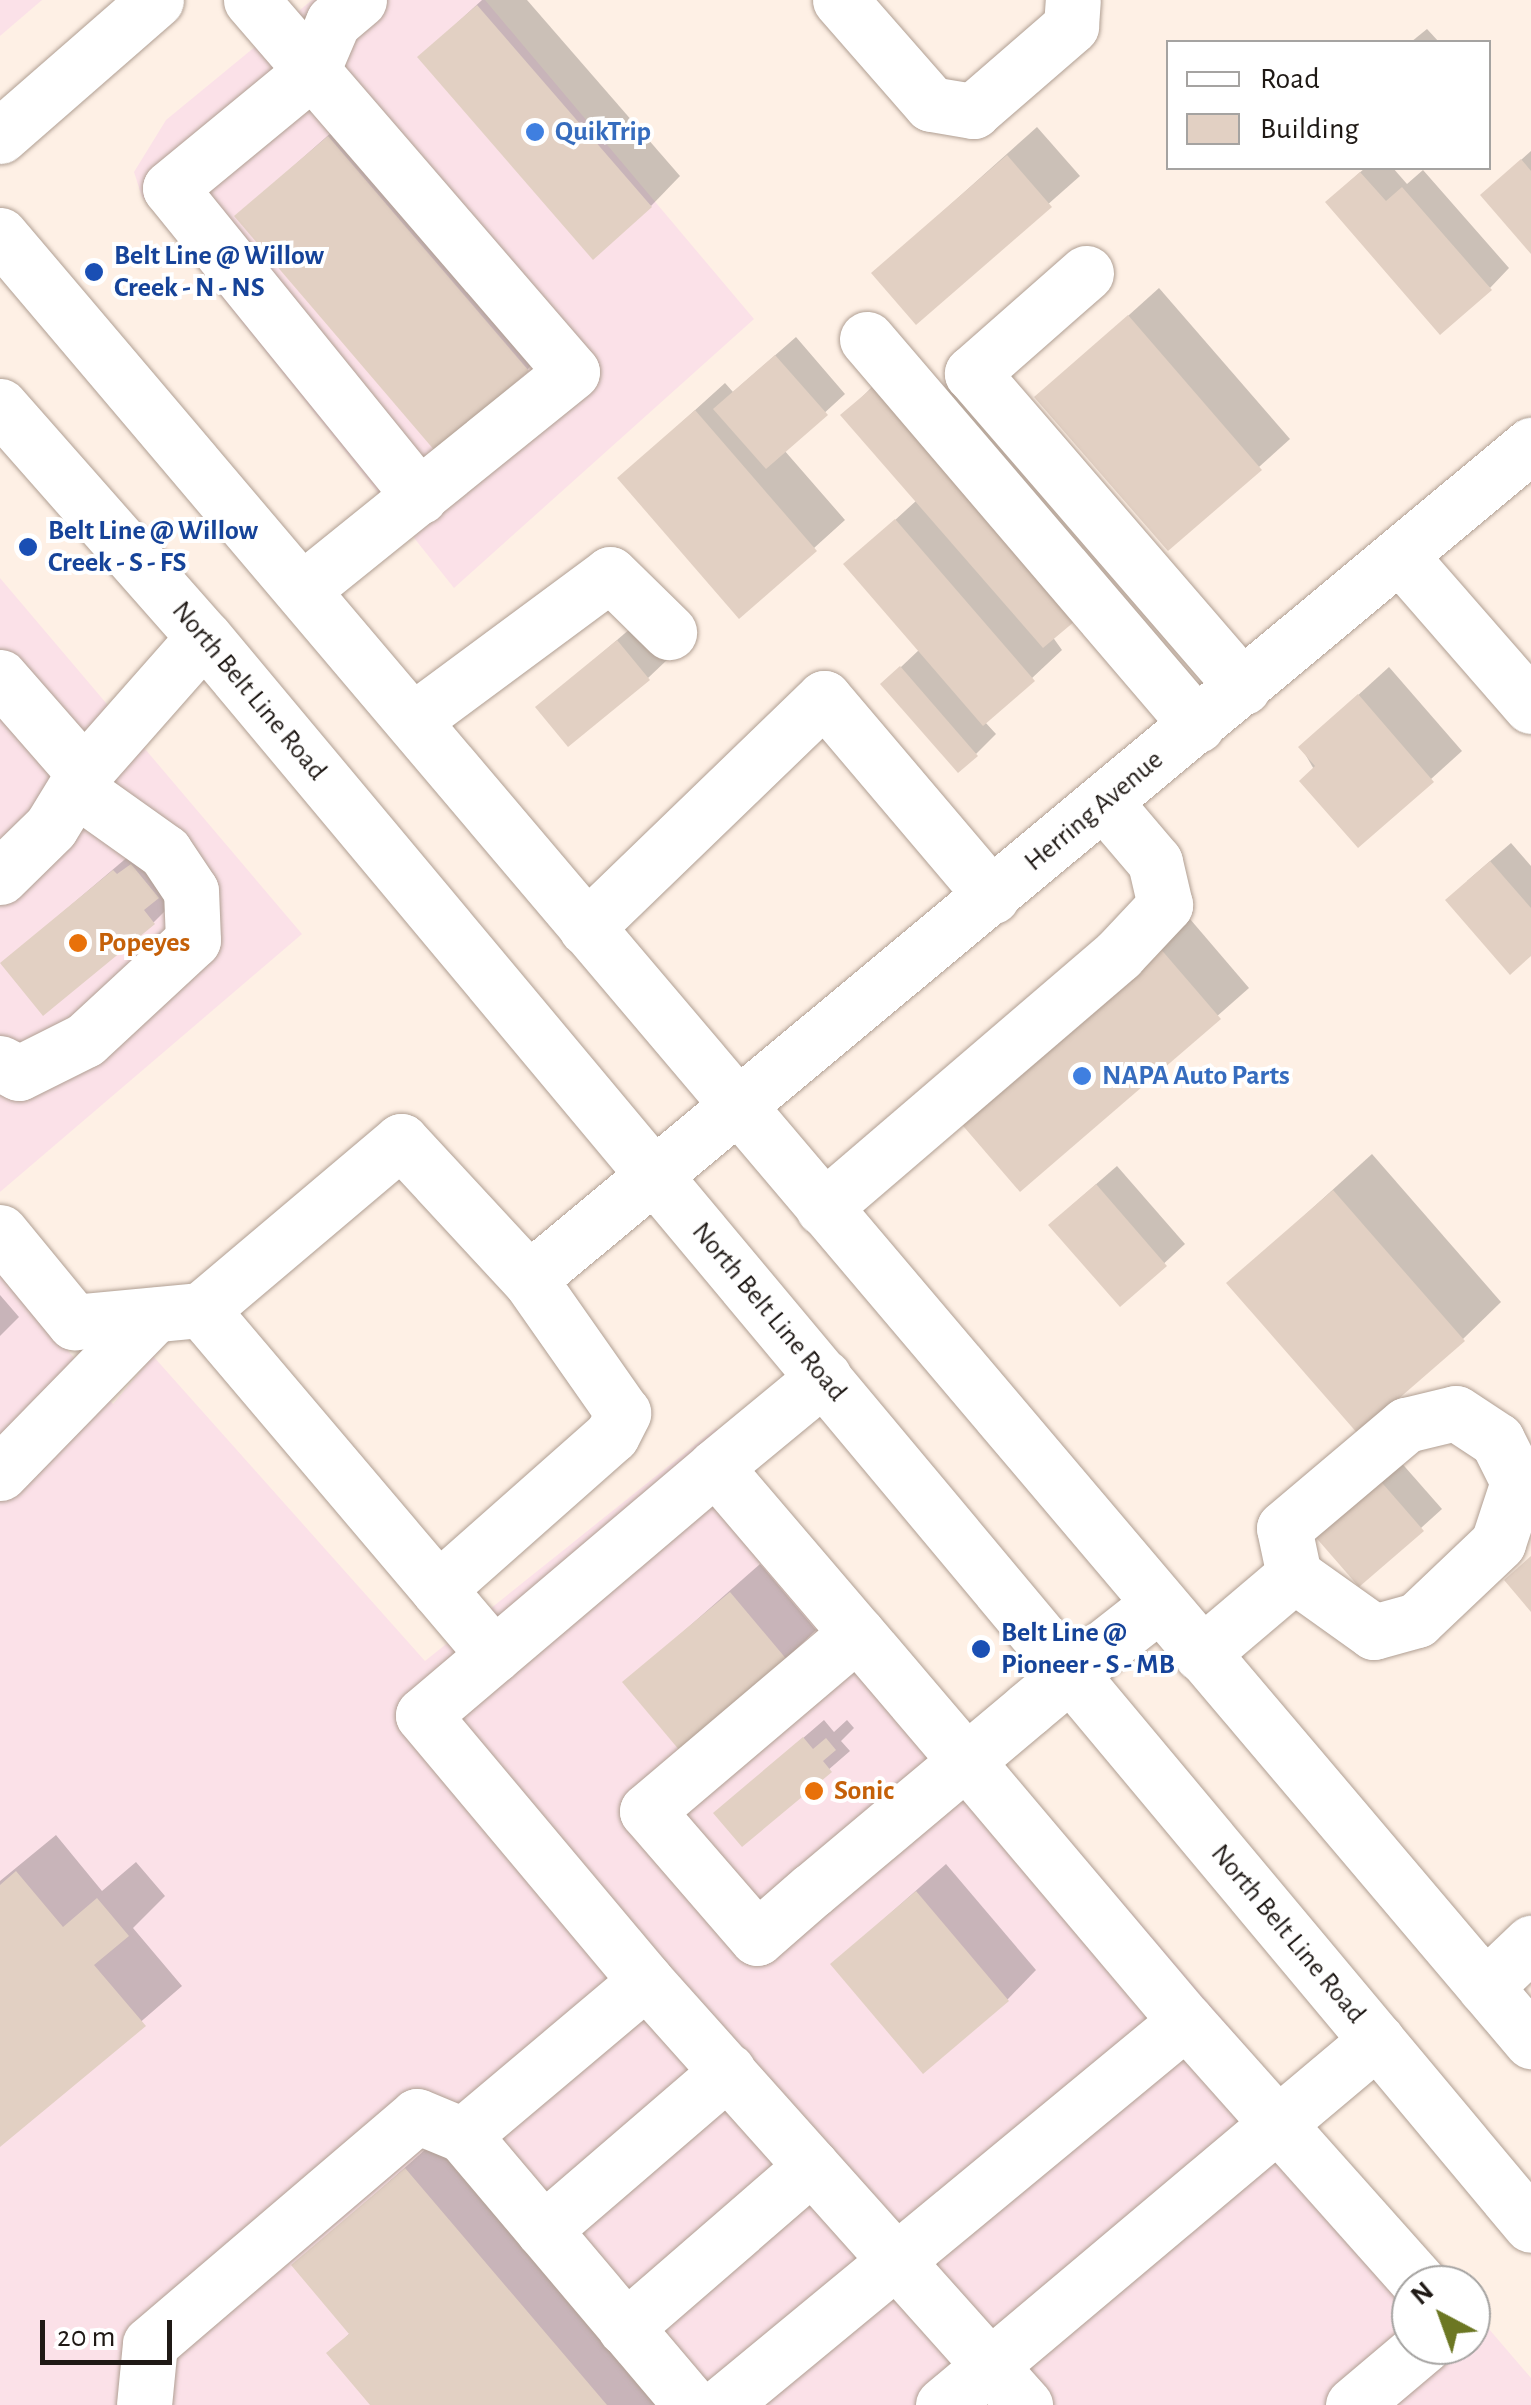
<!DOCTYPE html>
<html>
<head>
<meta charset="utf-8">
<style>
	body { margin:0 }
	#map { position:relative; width:1531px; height:2405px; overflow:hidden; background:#fef0e5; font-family:"Alegreya Sans",sans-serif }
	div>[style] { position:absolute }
	.commercial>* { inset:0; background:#fbe1e8 }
	.shadow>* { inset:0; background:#0003 }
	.building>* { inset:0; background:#e2d0c3 }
	.roads { filter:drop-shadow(0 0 2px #b09f93) drop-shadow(0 0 2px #b09f93) }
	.minor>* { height:55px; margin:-27.5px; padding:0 27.5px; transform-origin:27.5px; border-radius:27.5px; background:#fff }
	.major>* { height:55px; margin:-27.5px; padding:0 27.5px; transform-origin:27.5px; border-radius:27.5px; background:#fff }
	.dots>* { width:28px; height:28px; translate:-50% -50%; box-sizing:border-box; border:5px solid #fff; border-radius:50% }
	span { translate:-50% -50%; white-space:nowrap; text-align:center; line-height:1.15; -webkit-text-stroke:8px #fff; paint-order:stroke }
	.shop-label { font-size:28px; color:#366cbe; font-weight:700 }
	.left { translate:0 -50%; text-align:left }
	.transit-label { font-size:28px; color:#164399; font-weight:700 }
	.street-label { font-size:28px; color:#1f1915 }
	.food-label { font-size:28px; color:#c56008; font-weight:700 }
	.legend { position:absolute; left:1166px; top:40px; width:325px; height:130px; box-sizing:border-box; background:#fff; border:2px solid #a5a3a1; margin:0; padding:12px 18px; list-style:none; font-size:30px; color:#1f1915 }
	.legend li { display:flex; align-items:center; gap:20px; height:50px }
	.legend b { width:50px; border:2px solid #a5a3a1 }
	.north { position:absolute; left:1391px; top:2265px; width:100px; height:100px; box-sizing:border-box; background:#fff; border:2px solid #a5a3a1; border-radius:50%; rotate:319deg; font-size:28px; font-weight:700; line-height:40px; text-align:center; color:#1f1915 }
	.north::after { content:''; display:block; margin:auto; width:35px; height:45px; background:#6c7723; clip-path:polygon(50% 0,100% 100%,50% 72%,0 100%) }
	.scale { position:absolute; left:40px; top:2320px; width:132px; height:45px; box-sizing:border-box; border:5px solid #1f1915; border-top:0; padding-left:12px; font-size:30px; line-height:35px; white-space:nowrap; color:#1f1915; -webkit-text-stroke:8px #fff; paint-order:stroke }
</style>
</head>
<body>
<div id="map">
	<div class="commercial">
		<div style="clip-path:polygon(0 0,42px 0,0 36px)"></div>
		<div style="clip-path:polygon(312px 0,485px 0,754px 319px,454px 588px,142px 197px,134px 172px,166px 120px)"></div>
		<div style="clip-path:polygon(0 578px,302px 934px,0 1192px)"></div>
		<div style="clip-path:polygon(0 1270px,113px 1404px,153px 1356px,425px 1661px,716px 1428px,1451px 2285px,1411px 2285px,1411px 2345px,1471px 2345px,1471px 2308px,1531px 2378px,1531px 2405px,0 2405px)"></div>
	</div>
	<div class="shadow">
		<div style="clip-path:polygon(482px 0,527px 0,680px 176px,651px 206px,420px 57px)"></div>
		<div style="clip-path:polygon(1427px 29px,1439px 42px,1411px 42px)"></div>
		<div style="clip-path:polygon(368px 100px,565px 332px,527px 370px,237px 216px)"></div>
		<div style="clip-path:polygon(1037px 127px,1080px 176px,916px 321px,874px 273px)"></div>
		<div style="clip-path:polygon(1531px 151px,1531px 250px,1503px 176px)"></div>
		<div style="clip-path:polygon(1365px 168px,1393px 168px,1407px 184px,1423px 170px,1509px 268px,1490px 288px,1348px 183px)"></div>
		<div style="clip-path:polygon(1159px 288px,1290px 439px,1169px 548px,1038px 397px)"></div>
		<div style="clip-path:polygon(796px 337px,845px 394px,784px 450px,845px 520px,740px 615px,620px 478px,725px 383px,733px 392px)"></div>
		<div style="clip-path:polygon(873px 386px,1062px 650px,985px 722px,996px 734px,976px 754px,883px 684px,920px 649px,847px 564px,917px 500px,844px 415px)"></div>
		<div style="clip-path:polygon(638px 622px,668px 659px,648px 678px,539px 707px)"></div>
		<div style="clip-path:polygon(1389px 667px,1462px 751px,1358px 845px,1301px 747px)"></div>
		<div style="clip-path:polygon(144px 843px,183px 893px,154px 922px,3px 963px)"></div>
		<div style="clip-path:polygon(1511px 843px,1531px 866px,1531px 953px,1467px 881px)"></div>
		<div style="clip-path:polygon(1190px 919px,1249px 988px,1021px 1189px,991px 1091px)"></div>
		<div style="clip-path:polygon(1372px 1154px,1501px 1302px,1463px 1339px,1230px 1283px)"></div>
		<div style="clip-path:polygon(1117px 1166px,1185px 1244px,1120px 1304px,1071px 1206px)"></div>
		<div style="clip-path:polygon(0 1295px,19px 1317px,0 1336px)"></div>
		<div style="clip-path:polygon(1398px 1459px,1442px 1509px,1359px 1584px,1315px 1534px)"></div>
		<div style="clip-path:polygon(760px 1564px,816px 1630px,786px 1659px,625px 1683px)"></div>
		<div style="clip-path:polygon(824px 1720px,834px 1732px,847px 1720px,854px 1728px,841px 1741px,850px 1751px,743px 1844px,716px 1813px)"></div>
		<div style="clip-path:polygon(56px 1835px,102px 1891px,136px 1862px,165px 1896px,133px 1928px,182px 1986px,0 2144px,0 1881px)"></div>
		<div style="clip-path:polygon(946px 1864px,1036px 1970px,1007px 2000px,833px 1964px)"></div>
		<div style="clip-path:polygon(436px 2140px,661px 2405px,373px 2405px,329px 2354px,351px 2332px,294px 2266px)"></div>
	</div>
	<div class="building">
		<div style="clip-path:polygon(477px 5px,652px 207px,593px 260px,417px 57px)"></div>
		<div style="clip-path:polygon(328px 136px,529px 371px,435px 451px,234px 216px)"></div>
		<div style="clip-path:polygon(1007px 155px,1052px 207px,916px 325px,871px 273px)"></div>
		<div style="clip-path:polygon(1521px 159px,1531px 171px,1531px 254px,1480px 195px)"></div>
		<div style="clip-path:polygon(1360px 172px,1386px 201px,1402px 187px,1492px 290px,1440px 335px,1325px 202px)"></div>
		<div style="clip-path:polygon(1128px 315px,1262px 470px,1168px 551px,1034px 397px)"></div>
		<div style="clip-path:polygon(775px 355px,828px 415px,766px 469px,713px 409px)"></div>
		<div style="clip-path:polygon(878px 383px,1081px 616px,1043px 648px,840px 415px)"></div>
		<div style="clip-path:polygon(695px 410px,817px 551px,739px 619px,617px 478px)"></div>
		<div style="clip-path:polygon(895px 519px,1035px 681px,983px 726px,843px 564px)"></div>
		<div style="clip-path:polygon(617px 640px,650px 680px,568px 747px,535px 707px)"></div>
		<div style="clip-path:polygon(900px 666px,978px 756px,958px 773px,880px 684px)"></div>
		<div style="clip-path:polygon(1358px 694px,1434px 782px,1358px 848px,1299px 781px,1315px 766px,1298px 747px)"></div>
		<div style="clip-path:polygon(1490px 861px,1531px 908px,1531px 956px,1510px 975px,1445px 900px)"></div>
		<div style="clip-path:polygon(131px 864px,159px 898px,144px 910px,155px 924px,43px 1016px,0 963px,113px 870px,117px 874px)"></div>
		<div style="clip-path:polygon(1159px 947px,1221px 1019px,1020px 1192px,958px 1120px)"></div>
		<div style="clip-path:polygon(1096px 1184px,1167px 1266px,1120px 1307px,1048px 1225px)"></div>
		<div style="clip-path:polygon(1333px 1190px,1465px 1341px,1358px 1434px,1226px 1283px)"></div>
		<div style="clip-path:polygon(1377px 1477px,1424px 1531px,1359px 1587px,1312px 1533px)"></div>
		<div style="clip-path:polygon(1531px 1556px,1531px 1612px,1504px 1580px)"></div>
		<div style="clip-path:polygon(730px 1592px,788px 1661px,680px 1751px,622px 1682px)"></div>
		<div style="clip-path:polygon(803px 1737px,813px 1749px,826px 1738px,836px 1750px,823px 1761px,832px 1772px,742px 1847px,713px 1813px)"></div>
		<div style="clip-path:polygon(16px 1871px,63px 1927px,97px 1898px,129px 1936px,94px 1965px,146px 2026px,0 2147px,0 1885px)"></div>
		<div style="clip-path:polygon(916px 1891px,1009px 2001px,923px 2074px,830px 1964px)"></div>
		<div style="clip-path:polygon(405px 2168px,607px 2405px,370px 2405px,326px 2353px,349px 2334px,291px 2265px)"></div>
	</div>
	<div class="roads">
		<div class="minor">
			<div style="left:251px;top:0;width:491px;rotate:49.2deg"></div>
			<div style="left:572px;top:372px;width:347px;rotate:141.1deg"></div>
			<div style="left:359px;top:0;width:34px;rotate:140deg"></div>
			<div style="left:333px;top:22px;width:53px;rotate:113.2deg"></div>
			<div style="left:312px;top:71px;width:184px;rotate:140.5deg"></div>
			<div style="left:170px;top:188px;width:397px;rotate:51deg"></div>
			<div style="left:840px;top:0;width:138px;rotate:48.8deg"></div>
			<div style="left:931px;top:104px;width:43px;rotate:9.5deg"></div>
			<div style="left:973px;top:111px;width:130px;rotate:-40.9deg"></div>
			<div style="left:1071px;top:26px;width:26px;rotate:-86deg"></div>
			<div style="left:0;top:136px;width:207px;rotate:-41.1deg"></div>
			<div style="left:1086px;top:273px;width:152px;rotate:138.7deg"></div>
			<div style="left:972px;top:373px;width:415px;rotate:49.2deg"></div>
			<div style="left:867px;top:339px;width:508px;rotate:49.47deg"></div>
			<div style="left:1400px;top:556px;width:199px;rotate:48.9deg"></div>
			<div style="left:0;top:677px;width:128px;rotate:48.8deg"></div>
			<div style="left:84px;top:773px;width:181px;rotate:-48.6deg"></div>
			<div style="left:413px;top:720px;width:245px;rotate:-36.5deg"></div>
			<div style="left:610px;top:574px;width:83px;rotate:44.5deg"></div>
			<div style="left:0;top:877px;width:71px;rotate:-44.4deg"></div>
			<div style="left:51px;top:827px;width:63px;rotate:-58.6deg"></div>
			<div style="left:586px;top:928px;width:331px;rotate:-44deg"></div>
			<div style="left:824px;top:698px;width:260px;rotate:49.7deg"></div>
			<div style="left:0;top:1063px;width:21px;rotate:28deg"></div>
			<div style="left:19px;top:1073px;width:74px;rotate:-26.6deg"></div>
			<div style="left:85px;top:1040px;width:147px;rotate:-42.8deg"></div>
			<div style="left:193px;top:940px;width:49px;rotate:-92.3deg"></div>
			<div style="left:191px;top:891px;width:47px;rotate:-123.7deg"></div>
			<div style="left:165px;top:852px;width:110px;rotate:-144.6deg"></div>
			<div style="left:823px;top:1208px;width:389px;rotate:-40.6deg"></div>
			<div style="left:1118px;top:955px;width:69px;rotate:-46.8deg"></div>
			<div style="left:1165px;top:905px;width:44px;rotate:-103.1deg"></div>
			<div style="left:1155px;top:862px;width:79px;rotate:-130.4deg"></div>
			<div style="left:0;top:1232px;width:117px;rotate:50.6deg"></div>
			<div style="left:74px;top:1322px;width:128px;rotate:-5.4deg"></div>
			<div style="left:824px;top:1377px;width:141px;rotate:140.5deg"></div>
			<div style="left:715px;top:1467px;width:218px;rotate:49.5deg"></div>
			<div style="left:1456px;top:1413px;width:49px;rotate:33.4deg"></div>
			<div style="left:1497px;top:1440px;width:47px;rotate:63.4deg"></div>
			<div style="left:1518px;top:1482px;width:64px;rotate:108.2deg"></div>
			<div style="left:1498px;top:1543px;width:112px;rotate:136.5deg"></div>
			<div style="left:1417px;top:1620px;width:45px;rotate:164.4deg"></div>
			<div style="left:1374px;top:1632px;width:98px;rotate:-144.5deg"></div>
			<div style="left:1294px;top:1575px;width:48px;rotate:-102deg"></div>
			<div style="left:1284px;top:1528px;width:160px;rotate:-40.2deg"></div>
			<div style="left:1406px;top:1425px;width:51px;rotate:-13.5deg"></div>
			<div style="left:0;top:1473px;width:221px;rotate:-45.7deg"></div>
			<div style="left:438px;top:1589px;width:232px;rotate:-41.5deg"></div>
			<div style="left:612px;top:1435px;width:25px;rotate:-63deg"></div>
			<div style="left:623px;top:1413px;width:164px;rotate:-125deg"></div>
			<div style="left:1159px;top:1604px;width:112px;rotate:141.9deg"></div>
			<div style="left:1071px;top:1673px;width:56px;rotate:140.1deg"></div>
			<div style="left:1028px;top:1709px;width:81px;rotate:140deg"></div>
			<div style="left:966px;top:1761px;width:201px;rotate:140deg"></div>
			<div style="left:812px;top:1890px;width:73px;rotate:138.9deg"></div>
			<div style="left:757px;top:1938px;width:168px;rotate:-130.9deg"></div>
			<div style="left:647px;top:1811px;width:275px;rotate:-40.3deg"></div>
			<div style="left:857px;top:1633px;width:168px;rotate:49.6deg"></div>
			<div style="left:966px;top:1761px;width:341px;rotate:49.8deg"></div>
			<div style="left:1186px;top:2021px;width:353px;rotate:48.3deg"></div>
			<div style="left:1201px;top:1654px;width:122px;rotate:-40.3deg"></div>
			<div style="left:494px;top:1655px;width:453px;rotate:-130.3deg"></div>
			<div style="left:201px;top:1310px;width:262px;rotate:-40.2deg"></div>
			<div style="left:401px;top:1141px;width:188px;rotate:47.2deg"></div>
			<div style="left:529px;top:1279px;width:1304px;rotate:-39.77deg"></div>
			<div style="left:646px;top:1981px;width:347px;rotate:-130deg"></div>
			<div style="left:423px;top:1715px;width:383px;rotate:-40.3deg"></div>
			<div style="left:1485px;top:1987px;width:64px;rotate:-43.7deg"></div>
			<div style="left:463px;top:2135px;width:239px;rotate:-40.1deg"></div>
			<div style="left:646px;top:1981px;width:569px;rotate:48.21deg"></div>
			<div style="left:543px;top:2230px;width:244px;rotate:-40.7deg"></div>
			<div style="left:625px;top:2328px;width:247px;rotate:-40.9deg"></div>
			<div style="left:144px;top:2405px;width:61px;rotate:-84.4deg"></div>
			<div style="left:150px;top:2344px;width:351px;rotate:-40.5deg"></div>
			<div style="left:417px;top:2116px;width:50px;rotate:22.4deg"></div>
			<div style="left:463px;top:2135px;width:353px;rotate:49.8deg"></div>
			<div style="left:721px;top:2405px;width:603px;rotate:-39.55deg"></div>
			<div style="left:943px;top:2405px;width:567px;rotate:-40.06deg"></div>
			<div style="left:1353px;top:2405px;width:93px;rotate:-40.2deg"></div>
		</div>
		<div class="major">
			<div style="left:0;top:235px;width:2368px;rotate:49.71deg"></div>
			<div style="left:0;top:406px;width:308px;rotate:48.6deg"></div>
			<div style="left:204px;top:637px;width:2069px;rotate:50.12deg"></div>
		</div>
	</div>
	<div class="dots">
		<div style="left:535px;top:132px;background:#3f7fe0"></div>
		<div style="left:94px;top:272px;background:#1a4fb4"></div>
		<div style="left:28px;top:547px;background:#1a4fb4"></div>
		<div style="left:78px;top:943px;background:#e8710a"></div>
		<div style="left:1082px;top:1076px;background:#3f7fe0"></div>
		<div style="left:981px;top:1649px;background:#1a4fb4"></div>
		<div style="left:814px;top:1791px;background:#e8710a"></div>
	</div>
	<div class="shop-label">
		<span class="left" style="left:555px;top:132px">QuikTrip</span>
		<span class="left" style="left:1102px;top:1076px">NAPA Auto Parts</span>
	</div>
	<div class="transit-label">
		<span class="left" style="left:114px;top:272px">Belt Line @ Willow<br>Creek - N - NS</span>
		<span class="left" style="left:48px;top:547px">Belt Line @ Willow<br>Creek - S - FS</span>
		<span class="left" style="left:1001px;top:1649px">Belt Line @<br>Pioneer - S - MB</span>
	</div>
	<div class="street-label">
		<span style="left:249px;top:691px;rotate:50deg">North Belt Line Road</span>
		<span style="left:1094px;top:811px;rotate:-40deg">Herring Avenue</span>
		<span style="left:769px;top:1312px;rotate:50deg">North Belt Line Road</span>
		<span style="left:1288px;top:1934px;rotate:50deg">North Belt Line Road</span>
	</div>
	<div class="food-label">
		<span class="left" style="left:98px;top:943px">Popeyes</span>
		<span class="left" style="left:834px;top:1791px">Sonic</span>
	</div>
	<ul class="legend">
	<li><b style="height:12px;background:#fff"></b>Road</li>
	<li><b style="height:28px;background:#e2d0c3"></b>Building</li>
	</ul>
	<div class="north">N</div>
	<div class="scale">20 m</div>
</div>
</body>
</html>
